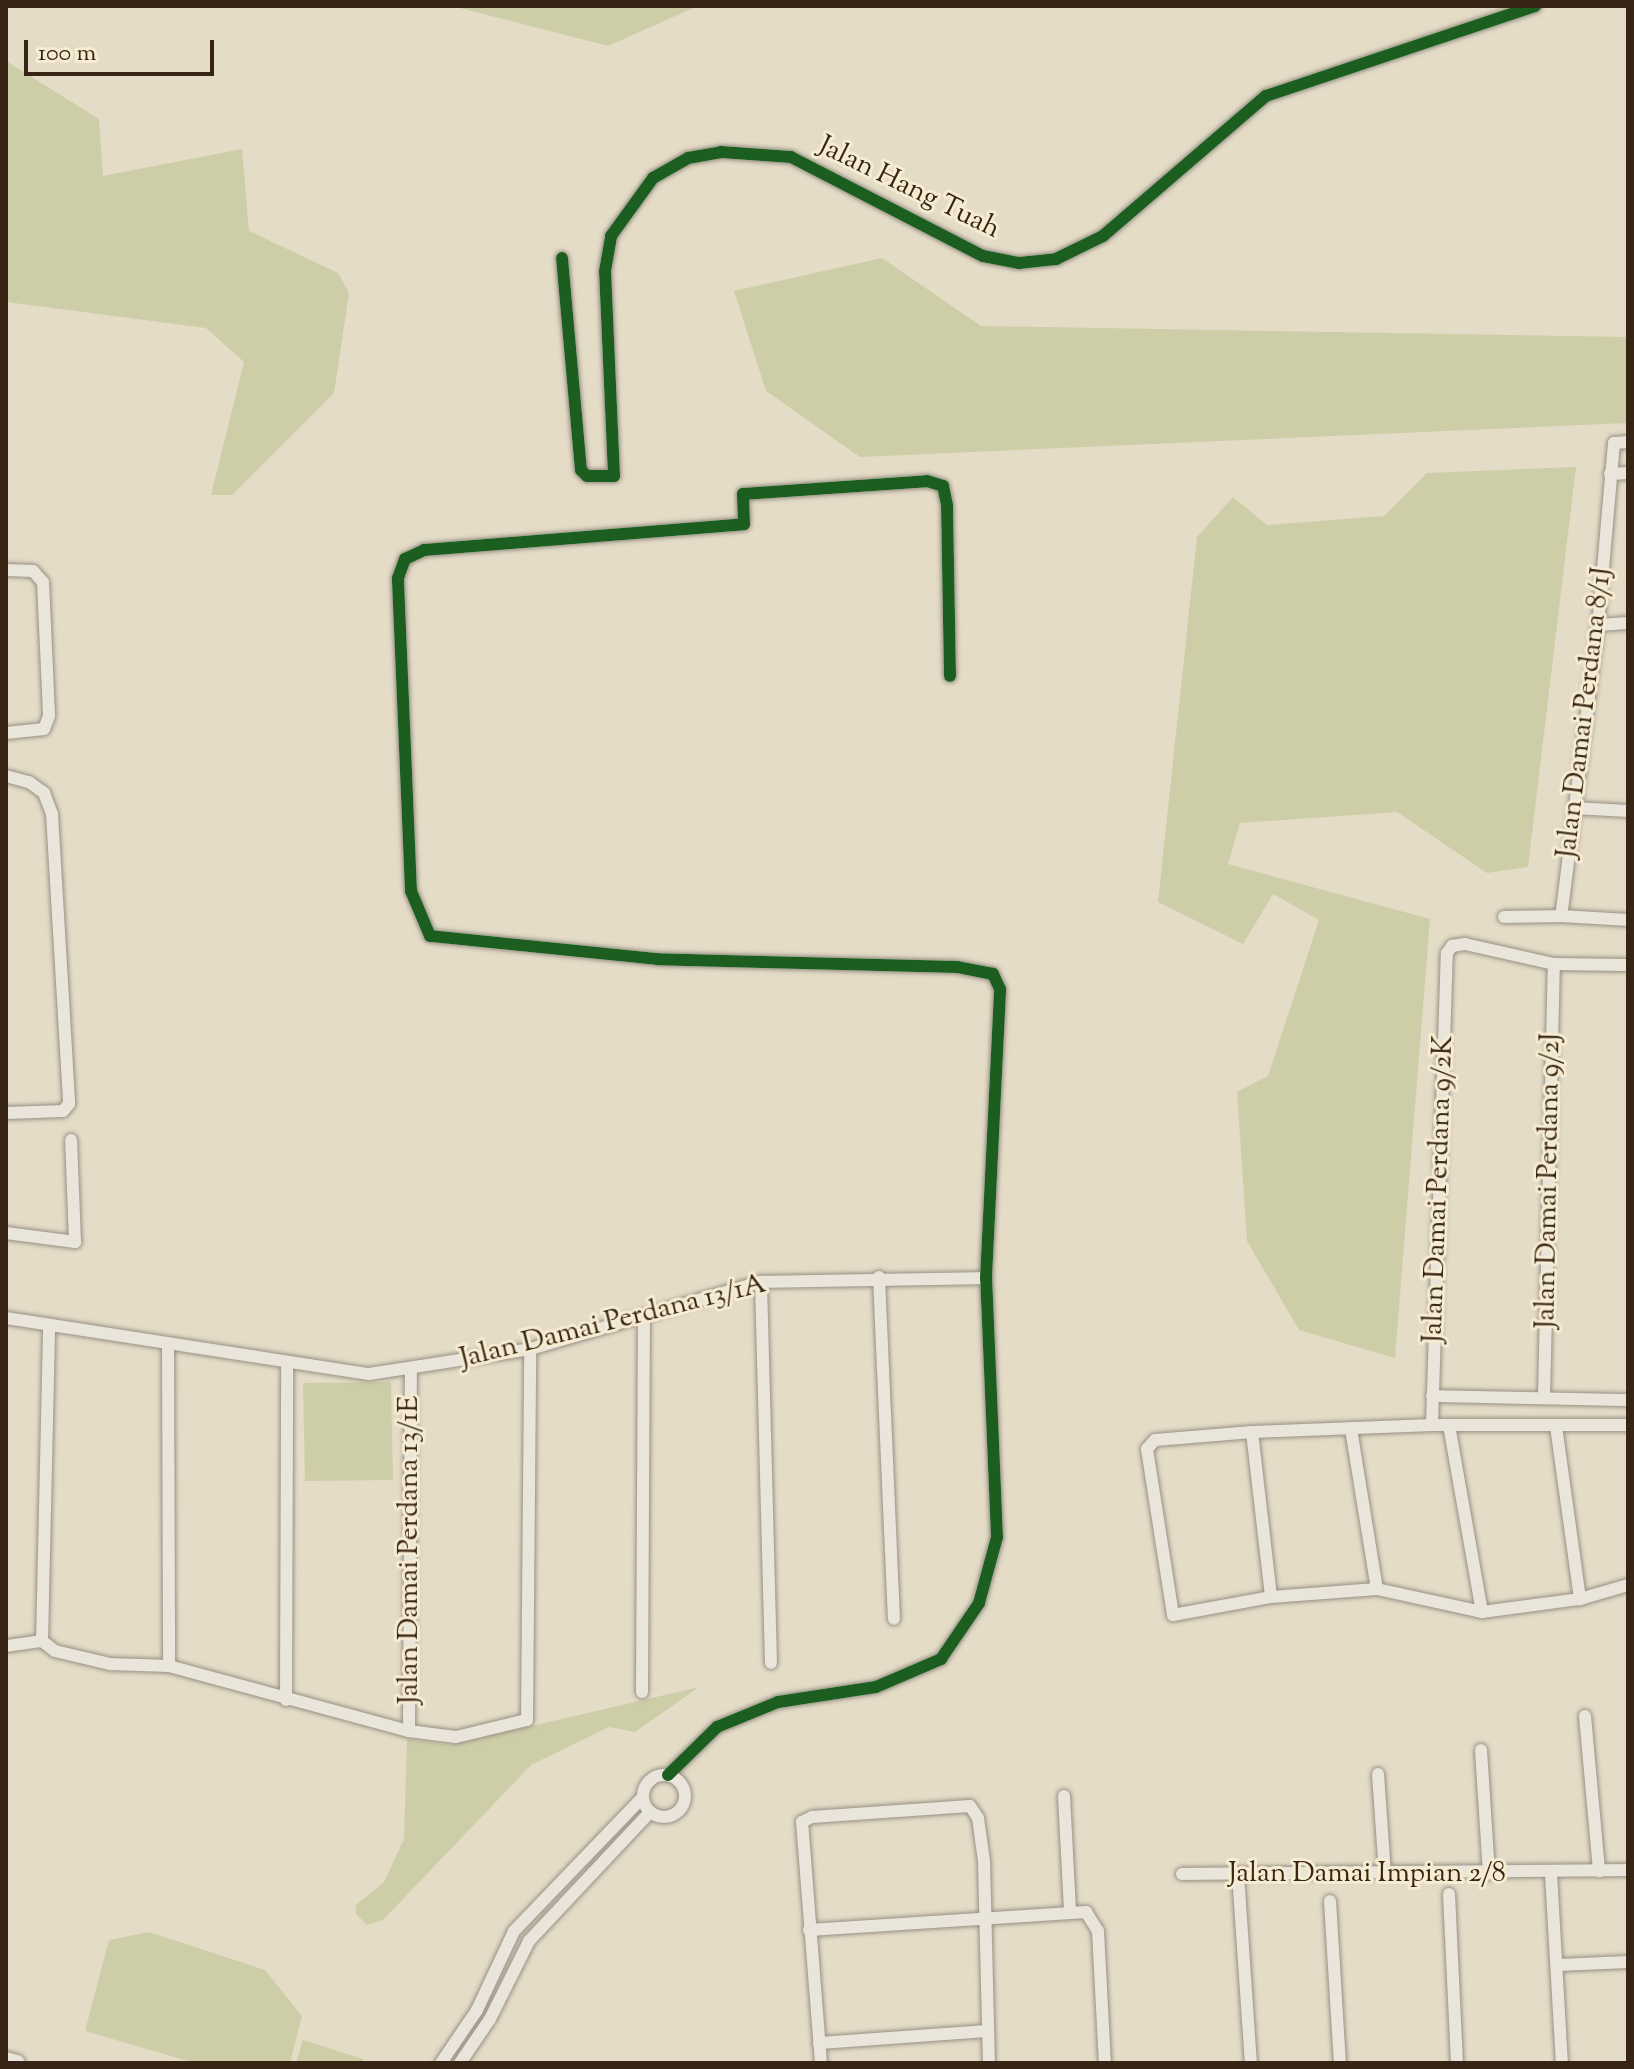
<!DOCTYPE html>
<html>
<head>
<meta charset="utf-8">
<style>
	body { margin:0 }
	#map { position:relative; width:1634px; height:2069px; overflow:hidden; background:#e4dcc7; font-family:"Sorts Mill Goudy",serif }
	div>[style] { position:absolute }
	.green>* { inset:0; background:#cdcea8 }
	.roads { filter:drop-shadow(0 0 2px #989083) drop-shadow(0 0 2px #989083) }
	.minor>* { height:12px; margin:-6px; padding:0 6px; transform-origin:6px; border-radius:6px; background:#e9e5db }
	.minor>.ring { margin:-6px; padding:0; box-sizing:content-box; background:none; border:12px solid #e9e5db; border-radius:50% }
	.secondary>* { height:16px; margin:-8px; padding:0 8px; transform-origin:8px; border-radius:8px; background:#e9e5db }
	.cycleway>* { height:12px; margin:-6px; padding:0 6px; transform-origin:6px; border-radius:6px; background:#1b5e20 }
	span { translate:-50% -50%; white-space:nowrap; text-align:center; line-height:1.15; -webkit-text-stroke:6px #f6ecd2; paint-order:stroke }
	.street-label { font-size:28px; color:#382415 }
	.frame { position:absolute; inset:0; border:8px solid #382415; pointer-events:none }
	.scale { position:absolute; left:24px; top:40px; width:190px; height:36px; box-sizing:border-box; border:4px solid #382415; border-top:0; padding-left:10px; font-size:24px; line-height:28px; white-space:nowrap; color:#382415; -webkit-text-stroke:6px #f6ecd2; paint-order:stroke }
</style>
</head>
<body>
<div id="map">
	<div class="green">
		<div style="clip-path:polygon(452px 6px,698px 6px,608px 46px)"></div>
		<div style="clip-path:polygon(6px 61px,99px 119px,103px 176px,242px 149px,249px 231px,338px 273px,349px 293px,334px 393px,232px 495px,211px 495px,244px 362px,206px 328px,6px 302px)"></div>
		<div style="clip-path:polygon(882px 258px,981px 326px,1628px 337px,1628px 423px,860px 457px,766px 391px,734px 291px)"></div>
		<div style="clip-path:polygon(1576px 467px,1528px 867px,1487px 873px,1397px 812px,1240px 823px,1228px 864px,1430px 919px,1395px 1358px,1299px 1330px,1247px 1241px,1237px 1092px,1268px 1076px,1319px 920px,1273px 894px,1243px 944px,1158px 902px,1197px 537px,1233px 497px,1267px 525px,1384px 516px,1427px 473px)"></div>
		<div style="clip-path:polygon(391px 1382px,393px 1480px,305px 1481px,303px 1383px)"></div>
		<div style="clip-path:polygon(699px 1687px,635px 1732px,609px 1727px,531px 1765px,383px 1920px,367px 1925px,356px 1914px,356px 1905px,384px 1882px,404px 1839px,407px 1739px,450px 1745px)"></div>
		<div style="clip-path:polygon(149px 1932px,265px 1970px,302px 2016px,290px 2063px,195px 2063px,85px 2031px,109px 1940px)"></div>
		<div style="clip-path:polygon(303px 2040px,363px 2059px,362px 2063px,296px 2063px)"></div>
	</div>
	<div class="roads">
		<div class="minor">
			<div style="left:562px;top:258px;width:213px;rotate:84.9deg"></div>
			<div style="left:581px;top:470px;width:8px;rotate:45deg"></div>
			<div style="left:587px;top:476px;width:27px"></div>
			<div style="left:614px;top:476px;width:205px;rotate:-92.5deg"></div>
			<div style="left:605px;top:271px;width:36px;rotate:-80deg"></div>
			<div style="left:611px;top:236px;width:72px;rotate:-54.1deg"></div>
			<div style="left:653px;top:178px;width:40px;rotate:-29.7deg"></div>
			<div style="left:688px;top:158px;width:34px;rotate:-10deg"></div>
			<div style="left:721px;top:152px;width:70px;rotate:4.1deg"></div>
			<div style="left:791px;top:157px;width:216px;rotate:27.3deg"></div>
			<div style="left:983px;top:256px;width:37px;rotate:11deg"></div>
			<div style="left:1019px;top:263px;width:37px;rotate:-6deg"></div>
			<div style="left:1056px;top:259px;width:52px;rotate:-26.1deg"></div>
			<div style="left:1103px;top:236px;width:215px;rotate:-40.7deg"></div>
			<div style="left:1266px;top:96px;width:284px;rotate:-18.5deg"></div>
			<div style="left:1628px;top:442px;width:14px;rotate:176deg"></div>
			<div style="left:1614px;top:443px;width:183px;rotate:95deg"></div>
			<div style="left:1598px;top:625px;width:293px;rotate:97.2deg"></div>
			<div style="left:1561px;top:916px;width:67px;rotate:3.4deg"></div>
			<div style="left:1610px;top:474px;width:18px;rotate:-3deg"></div>
			<div style="left:6px;top:570px;width:27px;rotate:2deg"></div>
			<div style="left:33px;top:571px;width:15px;rotate:48deg"></div>
			<div style="left:43px;top:582px;width:134px;rotate:87.4deg"></div>
			<div style="left:49px;top:716px;width:14px;rotate:111deg"></div>
			<div style="left:44px;top:729px;width:38px;rotate:174deg"></div>
			<div style="left:1598px;top:625px;width:30px;rotate:-4deg"></div>
			<div style="left:6px;top:776px;width:24px;rotate:15deg"></div>
			<div style="left:29px;top:782px;width:19px;rotate:36deg"></div>
			<div style="left:44px;top:793px;width:22px;rotate:69deg"></div>
			<div style="left:52px;top:814px;width:290px;rotate:86.6deg"></div>
			<div style="left:69px;top:1104px;width:9px;rotate:131deg"></div>
			<div style="left:63px;top:1111px;width:57px;rotate:178deg"></div>
			<div style="left:1574px;top:808px;width:54px;rotate:3.2deg"></div>
			<div style="left:1504px;top:917px;width:57px;rotate:-1deg"></div>
			<div style="left:6px;top:1233px;width:70px;rotate:7.4deg"></div>
			<div style="left:75px;top:1242px;width:102px;rotate:-92.2deg"></div>
			<div style="left:879px;top:1277px;width:342px;rotate:87.5deg"></div>
			<div style="left:761px;top:1282px;width:381px;rotate:88.5deg"></div>
			<div style="left:6px;top:1318px;width:367px;rotate:8.8deg"></div>
			<div style="left:369px;top:1374px;width:163px;rotate:-8.8deg"></div>
			<div style="left:530px;top:1349px;width:241px;rotate:-16.2deg"></div>
			<div style="left:761px;top:1282px;width:225px;rotate:-1deg"></div>
			<div style="left:168px;top:1344px;width:322px;rotate:89.8deg"></div>
			<div style="left:1432px;top:1396px;width:196px;rotate:1.2deg"></div>
			<div style="left:1544px;top:1398px;width:434px;rotate:-88.7deg"></div>
			<div style="left:1432px;top:1425px;width:472px;rotate:-88.2deg"></div>
			<div style="left:1447px;top:953px;width:9px;rotate:-54deg"></div>
			<div style="left:1452px;top:946px;width:13px;rotate:-9deg"></div>
			<div style="left:1465px;top:944px;width:91px;rotate:12.7deg"></div>
			<div style="left:1554px;top:964px;width:74px;rotate:0.8deg"></div>
			<div style="left:1449px;top:1425px;width:190px;rotate:80deg"></div>
			<div style="left:1628px;top:1425px;width:196px;rotate:180deg"></div>
			<div style="left:1432px;top:1425px;width:180px;rotate:177.8deg"></div>
			<div style="left:1252px;top:1432px;width:97px;rotate:175.3deg"></div>
			<div style="left:1155px;top:1440px;width:12px;rotate:132deg"></div>
			<div style="left:1147px;top:1449px;width:168px;rotate:81.1deg"></div>
			<div style="left:1173px;top:1615px;width:100px;rotate:-10.4deg"></div>
			<div style="left:1271px;top:1597px;width:106px;rotate:-4.3deg"></div>
			<div style="left:1377px;top:1589px;width:107px;rotate:12.4deg"></div>
			<div style="left:1482px;top:1612px;width:99px;rotate:-7.6deg"></div>
			<div style="left:1580px;top:1599px;width:50px;rotate:-16.3deg"></div>
			<div style="left:1556px;top:1426px;width:175px;rotate:82.1deg"></div>
			<div style="left:1351px;top:1429px;width:162px;rotate:80.8deg"></div>
			<div style="left:1252px;top:1432px;width:166px;rotate:83.4deg"></div>
			<div style="left:42px;top:1641px;width:16px;rotate:38deg"></div>
			<div style="left:55px;top:1651px;width:57px;rotate:13.3deg"></div>
			<div style="left:110px;top:1664px;width:59px;rotate:1.9deg"></div>
			<div style="left:169px;top:1666px;width:249px;rotate:15.2deg"></div>
			<div style="left:409px;top:1731px;width:47px;rotate:7.3deg"></div>
			<div style="left:456px;top:1737px;width:73px;rotate:-13.5deg"></div>
			<div style="left:527px;top:1720px;width:371px;rotate:-89.5deg"></div>
			<div style="left:42px;top:1641px;width:315px;rotate:-88.7deg"></div>
			<div style="left:6px;top:1646px;width:36px;rotate:-8deg"></div>
			<div style="left:642px;top:1692px;width:373px;rotate:-89.7deg"></div>
			<div style="left:286px;top:1700px;width:335px;rotate:-89.8deg"></div>
			<div style="left:1585px;top:1716px;width:156px;rotate:84.8deg"></div>
			<div style="left:409px;top:1731px;width:363px;rotate:-89.7deg"></div>
			<div style="left:1481px;top:1750px;width:124px;rotate:86.3deg"></div>
			<div style="left:1378px;top:1774px;width:100px;rotate:86deg"></div>
			<div style="left:668px;top:1775px;width:69px;rotate:-44.4deg"></div>
			<div style="left:717px;top:1727px;width:66px;rotate:-22.3deg"></div>
			<div style="left:778px;top:1702px;width:99px;rotate:-8.7deg"></div>
			<div style="left:876px;top:1687px;width:71px;rotate:-23.3deg"></div>
			<div style="left:941px;top:1659px;width:68px;rotate:-55.8deg"></div>
			<div style="left:979px;top:1603px;width:68px;rotate:-74.7deg"></div>
			<div style="left:997px;top:1537px;width:259px;rotate:-92.4deg"></div>
			<div style="left:986px;top:1278px;width:289px;rotate:-87.2deg"></div>
			<div style="left:1000px;top:989px;width:17px;rotate:-115deg"></div>
			<div style="left:993px;top:974px;width:37px;rotate:-169deg"></div>
			<div style="left:957px;top:967px;width:300px;rotate:-178.5deg"></div>
			<div style="left:657px;top:959px;width:228px;rotate:-174.2deg"></div>
			<div style="left:430px;top:936px;width:49px;rotate:-112.9deg"></div>
			<div style="left:411px;top:891px;width:313px;rotate:-92.4deg"></div>
			<div style="left:398px;top:578px;width:20px;rotate:-70deg"></div>
			<div style="left:405px;top:559px;width:21px;rotate:-25deg"></div>
			<div style="left:424px;top:550px;width:321px;rotate:-4.6deg"></div>
			<div style="left:744px;top:524px;width:30px;rotate:-92deg"></div>
			<div style="left:743px;top:494px;width:184px;rotate:-4deg"></div>
			<div style="left:927px;top:481px;width:17px;rotate:17deg"></div>
			<div style="left:943px;top:486px;width:19px;rotate:78deg"></div>
			<div style="left:947px;top:505px;width:171px;rotate:89deg"></div>
			<div class="ring" style="left:643px;top:1775px;width:30px;height:30px"></div>
			<div style="left:1064px;top:1796px;width:115px;rotate:87deg"></div>
			<div style="left:1182px;top:1874px;width:446px;rotate:-0.5deg"></div>
			<div style="left:1238px;top:1874px;width:189px;rotate:86.1deg"></div>
			<div style="left:1551px;top:1874px;width:189px;rotate:86.7deg"></div>
			<div style="left:1449px;top:1894px;width:169px;rotate:87.3deg"></div>
			<div style="left:1330px;top:1901px;width:162px;rotate:86.5deg"></div>
			<div style="left:809px;top:1930px;width:278px;rotate:-3.7deg"></div>
			<div style="left:1086px;top:1912px;width:22px;rotate:58deg"></div>
			<div style="left:1098px;top:1931px;width:132px;rotate:87deg"></div>
			<div style="left:1558px;top:1965px;width:70px;rotate:-2.5deg"></div>
			<div style="left:819px;top:2043px;width:169px;rotate:-4.1deg"></div>
			<div style="left:441px;top:2063px;width:64px;rotate:-55.8deg"></div>
			<div style="left:477px;top:2010px;width:87px;rotate:-64.9deg"></div>
			<div style="left:514px;top:1931px;width:186px;rotate:-46.1deg"></div>
			<div style="left:460px;top:2063px;width:53px;rotate:-55.7deg"></div>
			<div style="left:490px;top:2019px;width:87px;rotate:-63.4deg"></div>
			<div style="left:529px;top:1941px;width:177px;rotate:-46.8deg"></div>
			<div style="left:821px;top:2063px;width:242px;rotate:-94.5deg"></div>
			<div style="left:802px;top:1822px;width:11px;rotate:-27deg"></div>
			<div style="left:812px;top:1817px;width:158px;rotate:-4deg"></div>
			<div style="left:970px;top:1806px;width:14px;rotate:56deg"></div>
			<div style="left:978px;top:1818px;width:43px;rotate:82.1deg"></div>
			<div style="left:984px;top:1861px;width:202px;rotate:88.6deg"></div>
		</div>
		<div class="secondary">
			<div style="left:6px;top:2060px;width:11px;rotate:15deg"></div>
		</div>
	</div>
	<div class="cycleway">
		<div style="left:562px;top:258px;width:213px;rotate:84.9deg"></div>
		<div style="left:581px;top:470px;width:8px;rotate:45deg"></div>
		<div style="left:587px;top:476px;width:27px"></div>
		<div style="left:614px;top:476px;width:205px;rotate:-92.5deg"></div>
		<div style="left:605px;top:271px;width:36px;rotate:-80deg"></div>
		<div style="left:611px;top:236px;width:72px;rotate:-54.1deg"></div>
		<div style="left:653px;top:178px;width:40px;rotate:-29.7deg"></div>
		<div style="left:688px;top:158px;width:34px;rotate:-10deg"></div>
		<div style="left:721px;top:152px;width:70px;rotate:4.1deg"></div>
		<div style="left:791px;top:157px;width:216px;rotate:27.3deg"></div>
		<div style="left:983px;top:256px;width:37px;rotate:11deg"></div>
		<div style="left:1019px;top:263px;width:37px;rotate:-6deg"></div>
		<div style="left:1056px;top:259px;width:52px;rotate:-26.1deg"></div>
		<div style="left:1103px;top:236px;width:215px;rotate:-40.7deg"></div>
		<div style="left:1266px;top:96px;width:284px;rotate:-18.5deg"></div>
		<div style="left:668px;top:1775px;width:69px;rotate:-44.4deg"></div>
		<div style="left:717px;top:1727px;width:66px;rotate:-22.3deg"></div>
		<div style="left:778px;top:1702px;width:99px;rotate:-8.7deg"></div>
		<div style="left:876px;top:1687px;width:71px;rotate:-23.3deg"></div>
		<div style="left:941px;top:1659px;width:68px;rotate:-55.8deg"></div>
		<div style="left:979px;top:1603px;width:68px;rotate:-74.7deg"></div>
		<div style="left:997px;top:1537px;width:259px;rotate:-92.4deg"></div>
		<div style="left:986px;top:1278px;width:289px;rotate:-87.2deg"></div>
		<div style="left:1000px;top:989px;width:17px;rotate:-115deg"></div>
		<div style="left:993px;top:974px;width:37px;rotate:-169deg"></div>
		<div style="left:957px;top:967px;width:300px;rotate:-178.5deg"></div>
		<div style="left:657px;top:959px;width:228px;rotate:-174.2deg"></div>
		<div style="left:430px;top:936px;width:49px;rotate:-112.9deg"></div>
		<div style="left:411px;top:891px;width:313px;rotate:-92.4deg"></div>
		<div style="left:398px;top:578px;width:20px;rotate:-70deg"></div>
		<div style="left:405px;top:559px;width:21px;rotate:-25deg"></div>
		<div style="left:424px;top:550px;width:321px;rotate:-4.6deg"></div>
		<div style="left:744px;top:524px;width:30px;rotate:-92deg"></div>
		<div style="left:743px;top:494px;width:184px;rotate:-4deg"></div>
		<div style="left:927px;top:481px;width:17px;rotate:17deg"></div>
		<div style="left:943px;top:486px;width:19px;rotate:78deg"></div>
		<div style="left:947px;top:505px;width:171px;rotate:89deg"></div>
	</div>
	<div class="street-label">
		<span style="left:909px;top:188px;rotate:26deg">Jalan Hang Tuah</span>
		<span style="left:1585px;top:713px;rotate:-83deg">Jalan Damai Perdana 8/1J</span>
		<span style="left:1549px;top:1181px;rotate:-89deg">Jalan Damai Perdana 9/2J</span>
		<span style="left:1439px;top:1189px;rotate:-88deg">Jalan Damai Perdana 9/2K</span>
		<span style="left:613px;top:1322px;rotate:-14deg">Jalan Damai Perdana 13/1A</span>
		<span style="left:410px;top:1550px;rotate:-90deg">Jalan Damai Perdana 13/1E</span>
		<span style="left:1367px;top:1874px">Jalan Damai Impian 2/8</span>
	</div>
	<div class="frame"></div>
	<div class="scale">100 m</div>
</div>
</body>
</html>
